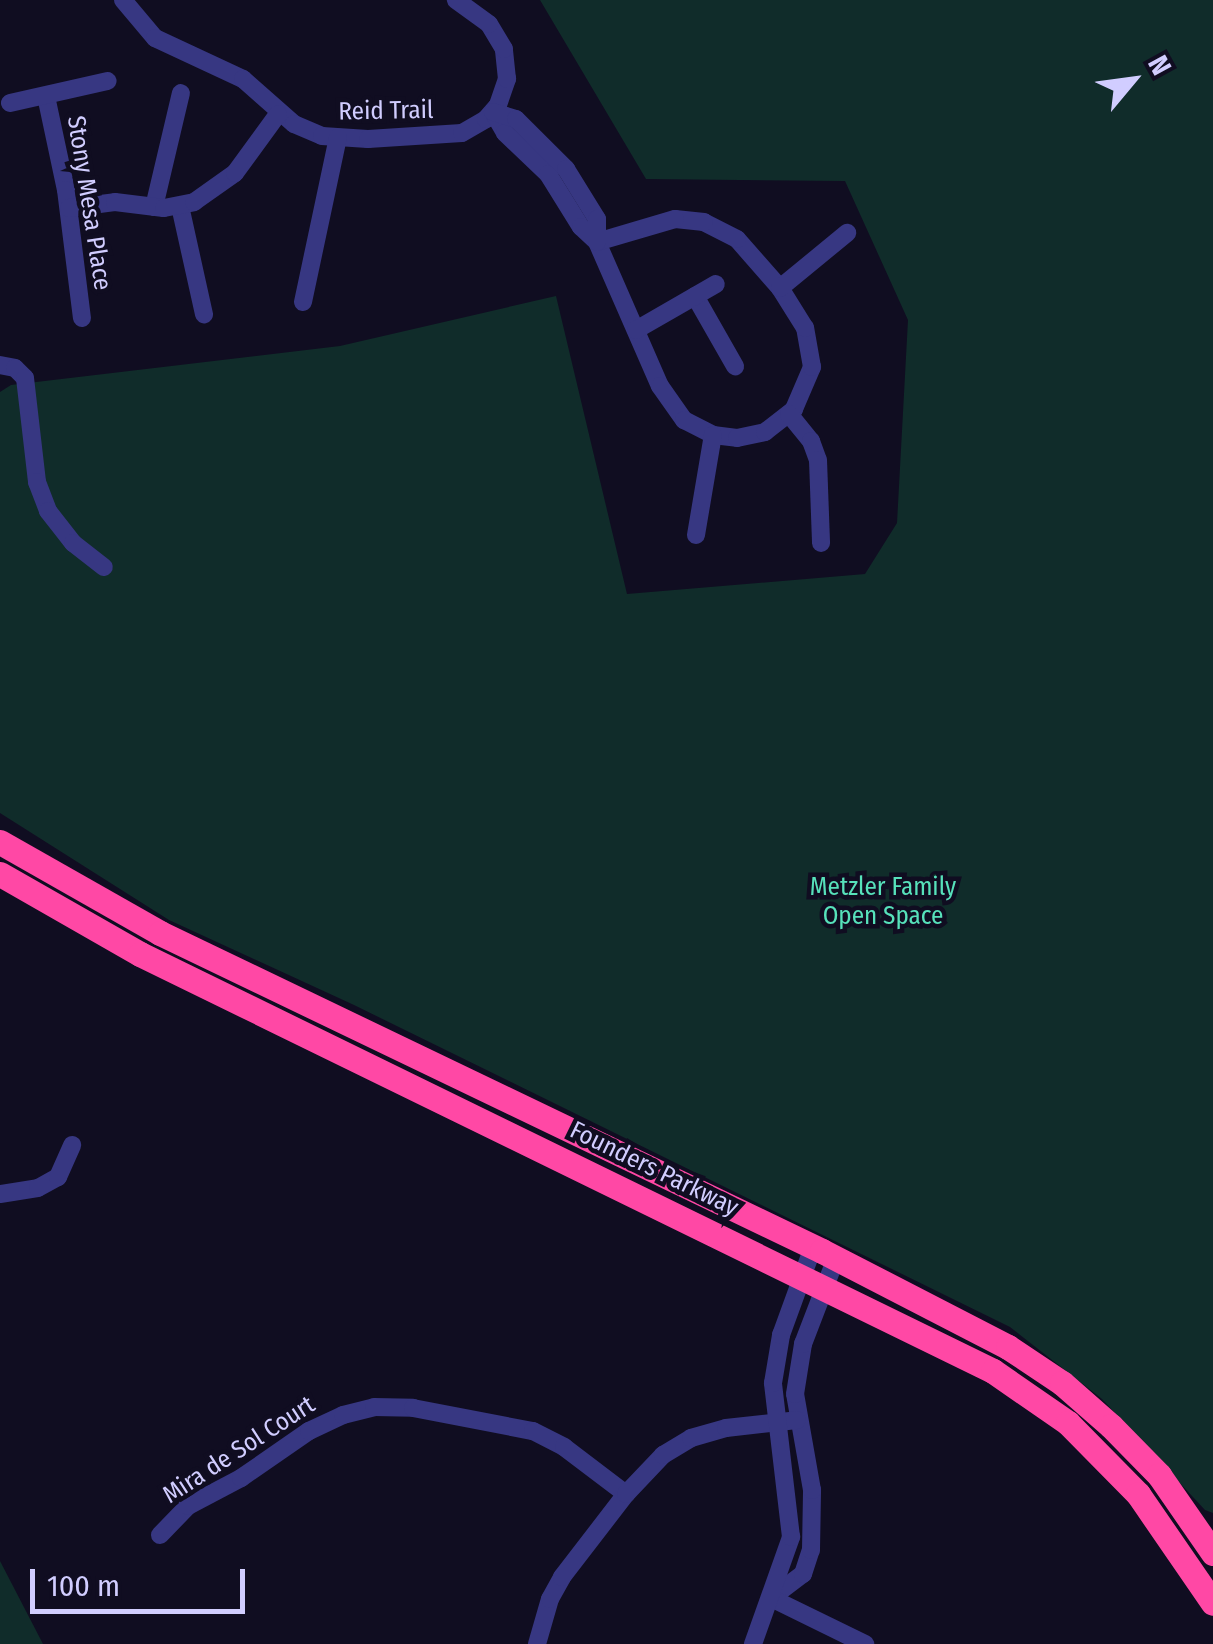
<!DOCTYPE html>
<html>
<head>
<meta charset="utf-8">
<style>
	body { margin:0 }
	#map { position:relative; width:1213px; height:1644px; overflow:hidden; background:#100d21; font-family:"Fira Sans Condensed",sans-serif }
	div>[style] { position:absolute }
	.green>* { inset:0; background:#102c2a }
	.minor>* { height:18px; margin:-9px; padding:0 9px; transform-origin:9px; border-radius:9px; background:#373782 }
	.highway>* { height:25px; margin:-12.5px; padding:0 12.5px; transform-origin:12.5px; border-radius:12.5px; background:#ff48a5 }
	span { translate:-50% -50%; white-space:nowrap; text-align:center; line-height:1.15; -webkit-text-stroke:9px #100d21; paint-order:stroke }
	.street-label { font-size:25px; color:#d1cdff }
	.park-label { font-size:25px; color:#57e1bb }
	.north { position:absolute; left:1083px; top:30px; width:100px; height:100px; -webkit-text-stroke:8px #100d21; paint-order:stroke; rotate:61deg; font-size:28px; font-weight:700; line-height:40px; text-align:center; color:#d1cdff }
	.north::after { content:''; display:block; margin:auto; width:35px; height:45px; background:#d1cdff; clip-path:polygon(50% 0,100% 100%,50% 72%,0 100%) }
	.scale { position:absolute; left:30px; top:1569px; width:215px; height:45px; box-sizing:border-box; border:5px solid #d1cdff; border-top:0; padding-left:12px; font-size:30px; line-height:35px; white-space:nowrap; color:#d1cdff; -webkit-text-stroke:8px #100d21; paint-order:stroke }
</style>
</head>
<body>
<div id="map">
	<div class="green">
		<div style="clip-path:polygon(540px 0,1213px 0,1213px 1513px,1205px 1510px,1102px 1399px,1010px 1327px,354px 1005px,169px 920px,0 813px,0 392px,11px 385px,340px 346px,556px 296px,627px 594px,865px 574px,897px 523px,908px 320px,845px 181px,646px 179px)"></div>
		<div style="clip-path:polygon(0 1561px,43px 1644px,0 1644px)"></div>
	</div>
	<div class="minor">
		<div style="left:123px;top:0;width:50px;rotate:49.9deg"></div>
		<div style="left:155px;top:38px;width:97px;rotate:25deg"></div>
		<div style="left:243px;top:79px;width:68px;rotate:41.4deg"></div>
		<div style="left:294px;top:124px;width:30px;rotate:23deg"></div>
		<div style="left:322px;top:136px;width:46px;rotate:3.7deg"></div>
		<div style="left:368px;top:139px;width:94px;rotate:-3.7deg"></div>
		<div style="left:462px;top:133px;width:28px;rotate:-30deg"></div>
		<div style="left:486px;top:119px;width:18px;rotate:-49deg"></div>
		<div style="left:498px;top:105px;width:28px;rotate:-71deg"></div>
		<div style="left:507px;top:79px;width:30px;rotate:-96deg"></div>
		<div style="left:504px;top:49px;width:29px;rotate:-121deg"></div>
		<div style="left:489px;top:24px;width:41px;rotate:-144deg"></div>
		<div style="left:46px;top:96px;width:96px;rotate:78deg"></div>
		<div style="left:66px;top:190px;width:129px;rotate:82.9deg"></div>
		<div style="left:10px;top:103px;width:100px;rotate:-12.7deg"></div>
		<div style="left:493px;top:112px;width:24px;rotate:60deg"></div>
		<div style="left:505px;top:133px;width:59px;rotate:43.6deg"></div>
		<div style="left:548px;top:174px;width:62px;rotate:58.1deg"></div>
		<div style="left:581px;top:227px;width:22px;rotate:43deg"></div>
		<div style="left:597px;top:242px;width:157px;rotate:66.4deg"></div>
		<div style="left:660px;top:386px;width:42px;rotate:54.8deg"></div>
		<div style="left:684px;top:420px;width:33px;rotate:27deg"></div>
		<div style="left:713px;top:435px;width:24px;rotate:7deg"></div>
		<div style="left:737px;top:438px;width:29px;rotate:-12deg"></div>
		<div style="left:765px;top:432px;width:37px;rotate:-38deg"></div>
		<div style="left:794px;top:409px;width:46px;rotate:-66.8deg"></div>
		<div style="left:812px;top:367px;width:40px;rotate:-100deg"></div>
		<div style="left:805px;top:328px;width:47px;rotate:-122deg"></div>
		<div style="left:780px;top:288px;width:65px;rotate:-131.3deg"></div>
		<div style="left:737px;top:239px;width:37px;rotate:-153deg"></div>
		<div style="left:704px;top:222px;width:29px;rotate:-174deg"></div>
		<div style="left:675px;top:219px;width:81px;rotate:163.6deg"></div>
		<div style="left:493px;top:112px;width:24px;rotate:17deg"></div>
		<div style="left:516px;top:119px;width:71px;rotate:45deg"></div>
		<div style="left:566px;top:169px;width:59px;rotate:58.2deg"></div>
		<div style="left:597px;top:219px;width:23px;rotate:90deg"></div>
		<div style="left:180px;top:206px;width:111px;rotate:77.5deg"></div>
		<div style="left:154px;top:207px;width:117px;rotate:-76.7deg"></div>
		<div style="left:69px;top:208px;width:46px;rotate:-7.4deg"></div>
		<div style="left:115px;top:202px;width:49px;rotate:7deg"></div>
		<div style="left:164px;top:208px;width:31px;rotate:-11deg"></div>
		<div style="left:194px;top:202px;width:50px;rotate:-35.3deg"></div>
		<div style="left:235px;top:173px;width:73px;rotate:-53.9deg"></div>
		<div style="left:780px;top:288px;width:87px;rotate:-39.4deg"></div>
		<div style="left:695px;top:296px;width:81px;rotate:60.3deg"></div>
		<div style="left:303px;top:302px;width:168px;rotate:-78deg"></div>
		<div style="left:636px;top:330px;width:92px;rotate:-29.9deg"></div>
		<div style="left:0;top:365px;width:15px;rotate:11deg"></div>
		<div style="left:15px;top:368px;width:14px;rotate:45deg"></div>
		<div style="left:25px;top:378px;width:105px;rotate:83.4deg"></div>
		<div style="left:37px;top:482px;width:31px;rotate:69deg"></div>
		<div style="left:48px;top:511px;width:41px;rotate:52deg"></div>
		<div style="left:73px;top:543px;width:39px;rotate:38deg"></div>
		<div style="left:789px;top:414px;width:35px;rotate:51deg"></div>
		<div style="left:811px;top:441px;width:20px;rotate:70deg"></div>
		<div style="left:818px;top:460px;width:83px;rotate:87.9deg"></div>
		<div style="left:696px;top:535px;width:101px;rotate:-80.4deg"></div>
		<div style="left:0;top:1194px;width:38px;rotate:-9deg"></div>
		<div style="left:38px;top:1188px;width:23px;rotate:-29deg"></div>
		<div style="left:58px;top:1177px;width:35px;rotate:-66deg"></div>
		<div style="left:160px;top:1535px;width:40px;rotate:-46deg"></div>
		<div style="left:188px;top:1506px;width:60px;rotate:-27.8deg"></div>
		<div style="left:241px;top:1478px;width:83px;rotate:-34.7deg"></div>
		<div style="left:309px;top:1431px;width:38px;rotate:-25deg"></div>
		<div style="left:343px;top:1415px;width:32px;rotate:-14deg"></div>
		<div style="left:374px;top:1407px;width:39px;rotate:1deg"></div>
		<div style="left:413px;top:1408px;width:122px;rotate:10.9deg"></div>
		<div style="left:533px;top:1431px;width:35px;rotate:27deg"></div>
		<div style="left:564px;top:1447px;width:78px;rotate:37.2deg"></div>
		<div style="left:771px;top:1598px;width:40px;rotate:-37deg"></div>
		<div style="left:803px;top:1574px;width:25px;rotate:-72deg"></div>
		<div style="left:811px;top:1550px;width:60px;rotate:-89deg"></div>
		<div style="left:812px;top:1490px;width:97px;rotate:-100deg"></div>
		<div style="left:795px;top:1394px;width:51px;rotate:-80.9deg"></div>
		<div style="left:803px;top:1344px;width:92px;rotate:-69deg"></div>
		<div style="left:771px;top:1598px;width:105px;rotate:26.1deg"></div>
		<div style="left:537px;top:1644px;width:47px;rotate:-73.9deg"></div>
		<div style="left:550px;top:1599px;width:25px;rotate:-61deg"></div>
		<div style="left:562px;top:1577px;width:105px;rotate:-52.4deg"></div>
		<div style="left:626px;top:1494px;width:54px;rotate:-46.5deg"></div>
		<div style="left:663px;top:1455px;width:33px;rotate:-31deg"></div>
		<div style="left:691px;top:1438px;width:36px;rotate:-16deg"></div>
		<div style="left:726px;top:1428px;width:71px;rotate:-6.4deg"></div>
		<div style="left:753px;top:1644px;width:114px;rotate:-70.4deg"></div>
		<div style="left:791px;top:1537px;width:155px;rotate:-96.7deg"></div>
		<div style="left:773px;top:1383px;width:49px;rotate:-80.5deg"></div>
		<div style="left:781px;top:1335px;width:94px;rotate:-70deg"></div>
	</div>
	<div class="highway">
		<div style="left:0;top:842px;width:184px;rotate:29.6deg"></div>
		<div style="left:160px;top:933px;width:734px;rotate:25.66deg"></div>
		<div style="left:822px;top:1251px;width:209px;rotate:27.3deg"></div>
		<div style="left:1008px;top:1347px;width:65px;rotate:33.7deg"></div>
		<div style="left:1062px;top:1383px;width:65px;rotate:41.3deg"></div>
		<div style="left:1111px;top:1426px;width:69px;rotate:45.6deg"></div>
		<div style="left:1159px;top:1475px;width:95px;rotate:55.3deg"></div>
		<div style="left:0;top:874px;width:161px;rotate:29.7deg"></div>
		<div style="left:140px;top:954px;width:949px;rotate:26.05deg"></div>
		<div style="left:993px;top:1371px;width:91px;rotate:34.7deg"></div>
		<div style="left:1068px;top:1423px;width:100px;rotate:45.4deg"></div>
		<div style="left:1138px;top:1494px;width:132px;rotate:55.5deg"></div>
	</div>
	<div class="street-label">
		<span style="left:386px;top:111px;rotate:-1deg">Reid Trail</span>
		<span style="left:89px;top:203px;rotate:81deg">Stony Mesa Place</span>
		<span style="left:654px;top:1169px;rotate:26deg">Founders Parkway</span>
		<span style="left:239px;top:1450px;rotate:-33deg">Mira de Sol Court</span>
	</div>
	<div class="park-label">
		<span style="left:883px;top:902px">Metzler Family<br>Open Space</span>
	</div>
	<div class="north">N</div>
	<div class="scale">100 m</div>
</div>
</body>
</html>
